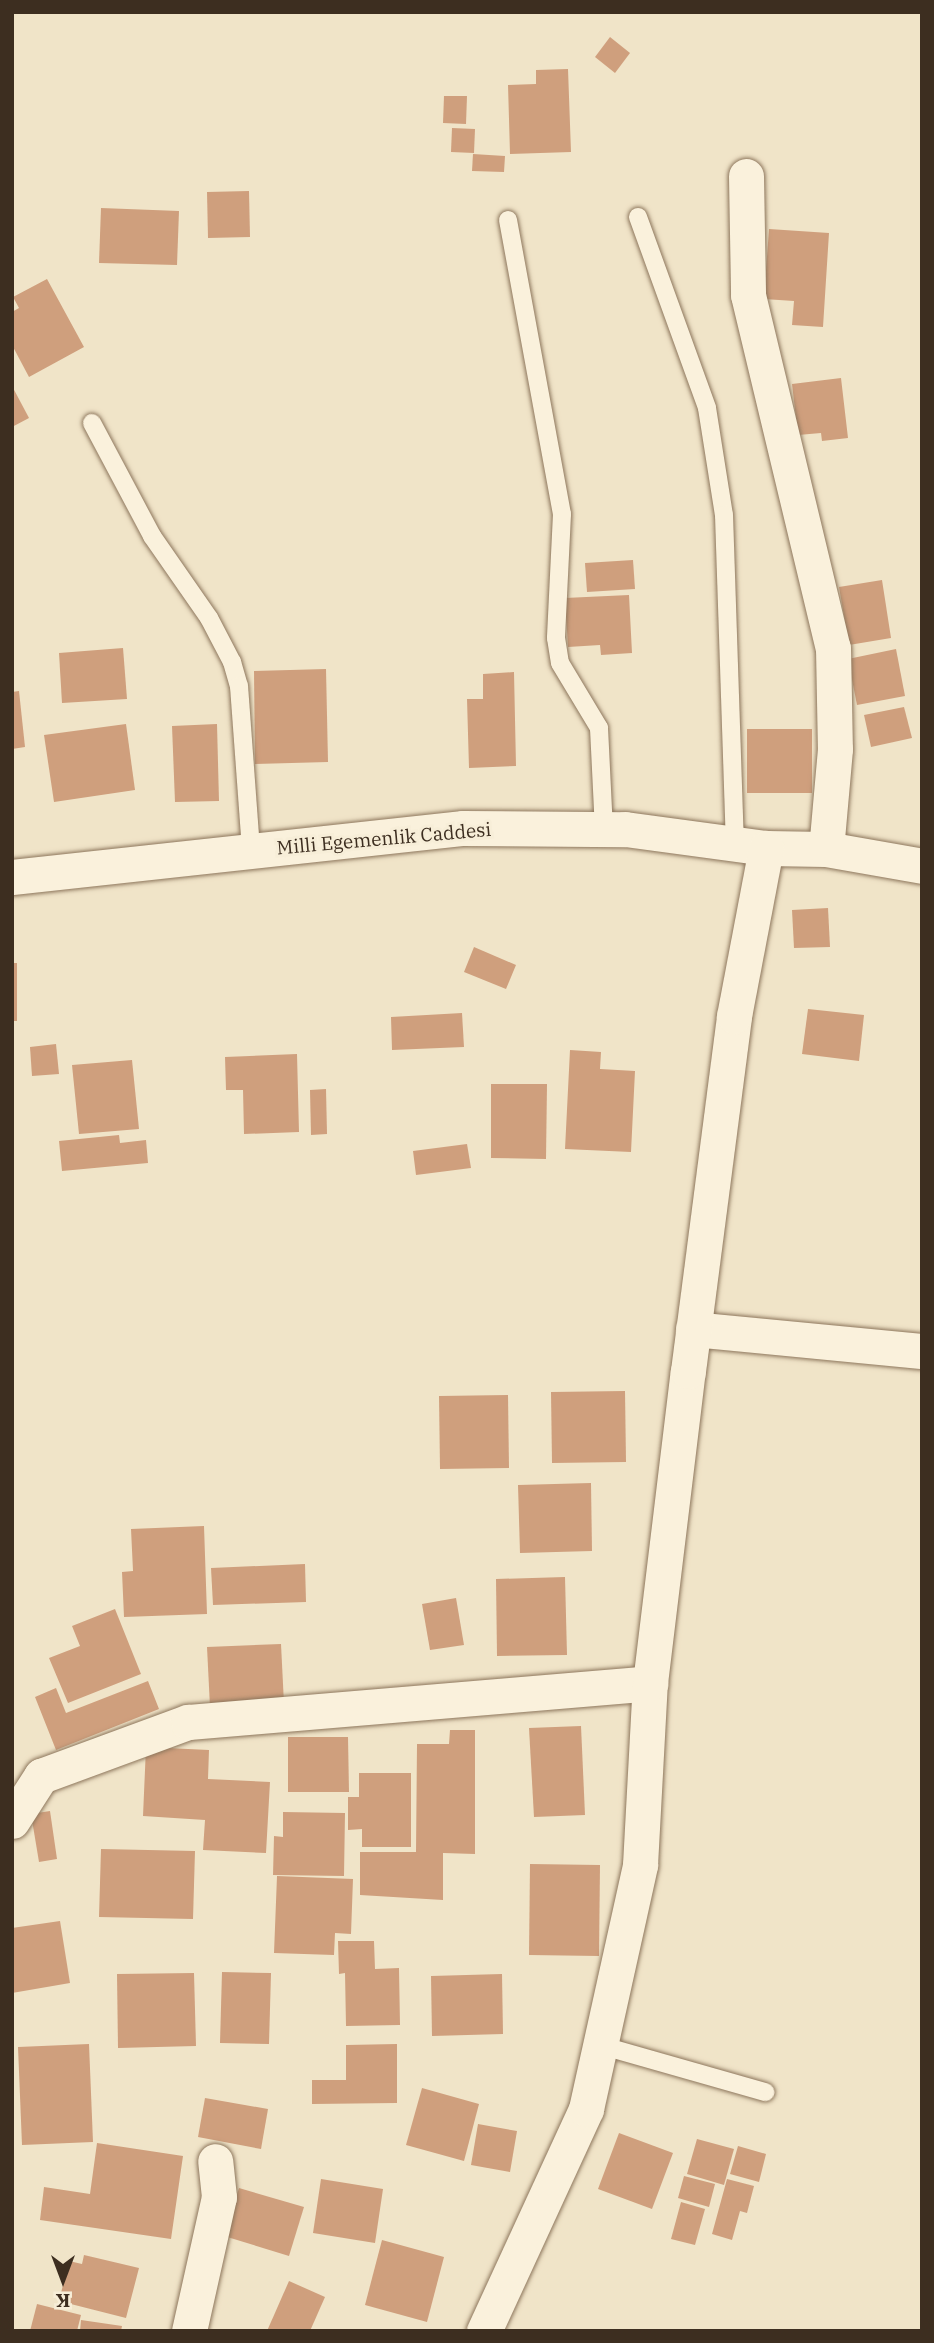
<!DOCTYPE html>
<html>
<head>
<meta charset="utf-8">
<style>
	body { margin:0 }
	#map { position:relative; width:934px; height:2343px; overflow:hidden; background:#f0e4c8; font-family:"IBM Plex Serif",serif }
	div>[style] { position:absolute }
	.building>* { inset:0; background:#cf9f7d }
	.roads { filter:drop-shadow(0 0 2px #8d765c) drop-shadow(0 0 2px #8d765c) }
	.service>* { height:18px; margin:-9px; padding:0 9px; transform-origin:9px; border-radius:9px; background:#faf1dc }
	.minor>* { height:35px; margin:-17.5px; padding:0 17.5px; transform-origin:17.5px; border-radius:17.5px; background:#faf1dc }
	span { translate:-50% -50%; white-space:nowrap; text-align:center; line-height:1.15; -webkit-text-stroke:6px #f7eed8; paint-order:stroke }
	.street-label { font-size:19px; color:#3d2e20 }
	.frame { position:absolute; inset:0; border:14px solid #3d2e20; pointer-events:none }
	.north { position:absolute; left:28px; top:2245px; width:70px; height:70px; -webkit-text-stroke:5px #f7eed8; paint-order:stroke; rotate:180deg; font-size:19px; font-weight:700; line-height:28px; text-align:center; color:#3d2e20 }
	.north::after { content:''; display:block; margin:auto; width:24px; height:32px; background:#3d2e20; clip-path:polygon(50% 0,100% 100%,50% 72%,0 100%) }
</style>
</head>
<body>
<div id="map">
	<div class="building">
		<div style="clip-path:polygon(610px 37px,630px 53px,615px 73px,595px 57px)"></div>
		<div style="clip-path:polygon(568px 69px,571px 152px,510px 154px,508px 85px,536px 84px,536px 70px)"></div>
		<div style="clip-path:polygon(444px 96px,467px 96px,466px 124px,443px 123px)"></div>
		<div style="clip-path:polygon(452px 128px,475px 129px,474px 153px,451px 152px)"></div>
		<div style="clip-path:polygon(473px 154px,505px 156px,504px 172px,472px 171px)"></div>
		<div style="clip-path:polygon(249px 191px,250px 237px,208px 238px,207px 192px)"></div>
		<div style="clip-path:polygon(101px 208px,179px 211px,177px 265px,99px 263px)"></div>
		<div style="clip-path:polygon(769px 229px,829px 233px,823px 327px,792px 325px,794px 301px,764px 299px)"></div>
		<div style="clip-path:polygon(47px 279px,84px 347px,29px 377px,12px 345px,12px 312px,19px 308px,13px 297px)"></div>
		<div style="clip-path:polygon(841px 378px,848px 438px,822px 441px,821px 433px,798px 435px,792px 384px)"></div>
		<div style="clip-path:polygon(12px 386px,29px 418px,12px 427px)"></div>
		<div style="clip-path:polygon(633px 560px,635px 589px,587px 592px,585px 563px)"></div>
		<div style="clip-path:polygon(882px 580px,891px 638px,849px 645px,839px 587px)"></div>
		<div style="clip-path:polygon(629px 595px,632px 653px,601px 655px,600px 645px,568px 647px,565px 598px)"></div>
		<div style="clip-path:polygon(123px 648px,127px 699px,62px 703px,59px 653px)"></div>
		<div style="clip-path:polygon(896px 649px,905px 696px,857px 705px,848px 659px)"></div>
		<div style="clip-path:polygon(326px 669px,328px 762px,255px 764px,254px 671px)"></div>
		<div style="clip-path:polygon(514px 672px,516px 766px,469px 768px,467px 699px,483px 699px,483px 674px)"></div>
		<div style="clip-path:polygon(19px 691px,25px 747px,12px 749px,12px 692px)"></div>
		<div style="clip-path:polygon(904px 707px,912px 738px,871px 747px,864px 715px)"></div>
		<div style="clip-path:polygon(126px 724px,135px 790px,54px 802px,44px 735px)"></div>
		<div style="clip-path:polygon(217px 724px,219px 801px,175px 802px,172px 726px)"></div>
		<div style="clip-path:polygon(747px 729px,812px 729px,812px 793px,747px 793px)"></div>
		<div style="clip-path:polygon(828px 908px,830px 947px,794px 948px,792px 910px)"></div>
		<div style="clip-path:polygon(474px 947px,516px 965px,506px 989px,464px 972px)"></div>
		<div style="clip-path:polygon(12px 963px,17px 963px,17px 1021px,12px 1021px)"></div>
		<div style="clip-path:polygon(808px 1009px,864px 1015px,859px 1061px,802px 1054px)"></div>
		<div style="clip-path:polygon(462px 1013px,464px 1047px,392px 1050px,391px 1017px)"></div>
		<div style="clip-path:polygon(56px 1044px,59px 1074px,32px 1076px,30px 1047px)"></div>
		<div style="clip-path:polygon(570px 1050px,601px 1052px,600px 1069px,635px 1071px,631px 1152px,565px 1149px)"></div>
		<div style="clip-path:polygon(297px 1054px,299px 1132px,244px 1134px,243px 1090px,226px 1090px,225px 1057px)"></div>
		<div style="clip-path:polygon(132px 1060px,139px 1129px,79px 1134px,72px 1065px)"></div>
		<div style="clip-path:polygon(491px 1084px,547px 1084px,546px 1159px,491px 1158px)"></div>
		<div style="clip-path:polygon(326px 1089px,327px 1134px,311px 1135px,310px 1090px)"></div>
		<div style="clip-path:polygon(119px 1135px,120px 1143px,146px 1140px,148px 1163px,62px 1171px,59px 1141px)"></div>
		<div style="clip-path:polygon(467px 1144px,471px 1168px,416px 1175px,413px 1151px)"></div>
		<div style="clip-path:polygon(625px 1391px,626px 1462px,552px 1463px,551px 1392px)"></div>
		<div style="clip-path:polygon(508px 1395px,509px 1468px,440px 1469px,439px 1396px)"></div>
		<div style="clip-path:polygon(591px 1483px,592px 1551px,520px 1553px,518px 1485px)"></div>
		<div style="clip-path:polygon(204px 1526px,207px 1614px,124px 1617px,122px 1572px,133px 1571px,131px 1529px)"></div>
		<div style="clip-path:polygon(305px 1564px,306px 1602px,213px 1605px,211px 1568px)"></div>
		<div style="clip-path:polygon(565px 1577px,567px 1655px,497px 1656px,496px 1579px)"></div>
		<div style="clip-path:polygon(456px 1598px,464px 1645px,430px 1650px,422px 1604px)"></div>
		<div style="clip-path:polygon(115px 1609px,141px 1674px,68px 1703px,49px 1658px,80px 1646px,72px 1626px)"></div>
		<div style="clip-path:polygon(281px 1644px,284px 1704px,210px 1707px,207px 1647px)"></div>
		<div style="clip-path:polygon(148px 1681px,159px 1709px,56px 1750px,35px 1697px,56px 1688px,66px 1713px)"></div>
		<div style="clip-path:polygon(581px 1726px,585px 1815px,534px 1817px,529px 1728px)"></div>
		<div style="clip-path:polygon(450px 1730px,475px 1730px,475px 1854px,443px 1853px,443px 1900px,360px 1895px,360px 1852px,416px 1852px,417px 1744px,449px 1744px)"></div>
		<div style="clip-path:polygon(288px 1737px,348px 1737px,349px 1792px,288px 1792px)"></div>
		<div style="clip-path:polygon(146px 1747px,209px 1750px,208px 1779px,270px 1782px,266px 1853px,203px 1850px,205px 1820px,143px 1816px)"></div>
		<div style="clip-path:polygon(359px 1773px,411px 1773px,411px 1847px,362px 1847px,362px 1829px,348px 1830px,348px 1797px,359px 1797px)"></div>
		<div style="clip-path:polygon(50px 1811px,57px 1859px,39px 1862px,31px 1814px)"></div>
		<div style="clip-path:polygon(283px 1812px,345px 1813px,344px 1876px,273px 1875px,274px 1836px,283px 1837px)"></div>
		<div style="clip-path:polygon(101px 1849px,195px 1851px,193px 1919px,99px 1917px)"></div>
		<div style="clip-path:polygon(530px 1864px,600px 1865px,599px 1956px,529px 1955px)"></div>
		<div style="clip-path:polygon(277px 1876px,353px 1879px,351px 1934px,335px 1933px,334px 1955px,274px 1953px)"></div>
		<div style="clip-path:polygon(60px 1921px,70px 1983px,12px 1993px,12px 1928px)"></div>
		<div style="clip-path:polygon(338px 1941px,374px 1941px,375px 1969px,399px 1968px,400px 2025px,346px 2026px,345px 1973px,339px 1974px)"></div>
		<div style="clip-path:polygon(222px 1972px,271px 1973px,269px 2044px,220px 2043px)"></div>
		<div style="clip-path:polygon(194px 1973px,196px 2046px,118px 2048px,117px 1974px)"></div>
		<div style="clip-path:polygon(502px 1974px,503px 2034px,432px 2036px,431px 1976px)"></div>
		<div style="clip-path:polygon(89px 2044px,93px 2142px,22px 2145px,18px 2047px)"></div>
		<div style="clip-path:polygon(397px 2044px,397px 2103px,312px 2104px,312px 2080px,346px 2080px,346px 2045px)"></div>
		<div style="clip-path:polygon(422px 2088px,479px 2104px,464px 2161px,406px 2145px)"></div>
		<div style="clip-path:polygon(205px 2098px,268px 2109px,261px 2149px,198px 2137px)"></div>
		<div style="clip-path:polygon(478px 2124px,517px 2131px,510px 2172px,471px 2165px)"></div>
		<div style="clip-path:polygon(619px 2133px,673px 2153px,652px 2209px,598px 2189px)"></div>
		<div style="clip-path:polygon(697px 2139px,734px 2149px,724px 2185px,687px 2174px)"></div>
		<div style="clip-path:polygon(97px 2143px,183px 2156px,171px 2239px,40px 2220px,44px 2187px,90px 2194px)"></div>
		<div style="clip-path:polygon(738px 2146px,766px 2154px,759px 2182px,730px 2174px)"></div>
		<div style="clip-path:polygon(684px 2176px,715px 2184px,709px 2207px,678px 2198px)"></div>
		<div style="clip-path:polygon(321px 2179px,383px 2189px,375px 2243px,313px 2233px)"></div>
		<div style="clip-path:polygon(727px 2179px,754px 2186px,747px 2213px,740px 2211px,732px 2240px,712px 2234px)"></div>
		<div style="clip-path:polygon(239px 2188px,304px 2207px,289px 2256px,224px 2236px)"></div>
		<div style="clip-path:polygon(681px 2202px,705px 2209px,695px 2245px,671px 2239px)"></div>
		<div style="clip-path:polygon(382px 2240px,444px 2257px,427px 2322px,365px 2305px)"></div>
		<div style="clip-path:polygon(84px 2255px,139px 2268px,126px 2318px,59px 2301px,69px 2261px,82px 2264px)"></div>
		<div style="clip-path:polygon(289px 2281px,325px 2297px,310px 2331px,267px 2331px)"></div>
		<div style="clip-path:polygon(37px 2304px,81px 2315px,77px 2331px,30px 2331px)"></div>
		<div style="clip-path:polygon(81px 2320px,122px 2326px,121px 2331px,80px 2331px)"></div>
	</div>
	<div class="roads">
		<div class="service">
			<div style="left:638px;top:217px;width:203px;rotate:70.1deg"></div>
			<div style="left:707px;top:408px;width:108px;rotate:81deg"></div>
			<div style="left:724px;top:515px;width:329px;rotate:88.1deg"></div>
			<div style="left:508px;top:220px;width:299px;rotate:79.6deg"></div>
			<div style="left:562px;top:514px;width:124px;rotate:92.8deg"></div>
			<div style="left:556px;top:638px;width:25px;rotate:81deg"></div>
			<div style="left:560px;top:663px;width:76px;rotate:59deg"></div>
			<div style="left:599px;top:728px;width:101px;rotate:87.2deg"></div>
			<div style="left:92px;top:423px;width:128px;rotate:62deg"></div>
			<div style="left:152px;top:536px;width:100px;rotate:55.2deg"></div>
			<div style="left:209px;top:618px;width:50px;rotate:62.4deg"></div>
			<div style="left:232px;top:662px;width:25px;rotate:74deg"></div>
			<div style="left:239px;top:686px;width:165px;rotate:85.8deg"></div>
			<div style="left:600px;top:2045px;width:172px;rotate:15.9deg"></div>
		</div>
		<div class="minor">
			<div style="left:746px;top:176px;width:119px;rotate:89deg"></div>
			<div style="left:748px;top:295px;width:363px;rotate:76.5deg"></div>
			<div style="left:833px;top:648px;width:101px;rotate:88.9deg"></div>
			<div style="left:835px;top:749px;width:100px;rotate:95.1deg"></div>
			<div style="left:12px;top:877px;width:454px;rotate:-6.2deg"></div>
			<div style="left:463px;top:828px;width:162px;rotate:0.4deg"></div>
			<div style="left:625px;top:829px;width:142px;rotate:7.7deg"></div>
			<div style="left:766px;top:848px;width:60px;rotate:1deg"></div>
			<div style="left:826px;top:849px;width:97px;rotate:10deg"></div>
			<div style="left:693px;top:1329px;width:230px;rotate:5.5deg"></div>
			<div style="left:12px;top:1821px;width:54px;rotate:-57.2deg"></div>
			<div style="left:41px;top:1776px;width:157px;rotate:-20.2deg"></div>
			<div style="left:188px;top:1722px;width:464px;rotate:-4.8deg"></div>
			<div style="left:189px;top:2331px;width:137px;rotate:-77.4deg"></div>
			<div style="left:219px;top:2197px;width:36px;rotate:-96deg"></div>
			<div style="left:484px;top:2331px;width:244px;rotate:-65.3deg"></div>
			<div style="left:586px;top:2109px;width:250px;rotate:-77.5deg"></div>
			<div style="left:640px;top:1865px;width:182px;rotate:-86.9deg"></div>
			<div style="left:650px;top:1683px;width:314px;rotate:-83.1deg"></div>
			<div style="left:688px;top:1371px;width:358px;rotate:-82.6deg"></div>
			<div style="left:734px;top:1016px;width:171px;rotate:-79.2deg"></div>
		</div>
	</div>
	<div class="street-label">
		<span style="left:384px;top:839px;rotate:-5deg">Milli Egemenlik Caddesi</span>
	</div>
	<div class="frame"></div>
	<div class="north">K</div>
</div>
</body>
</html>
